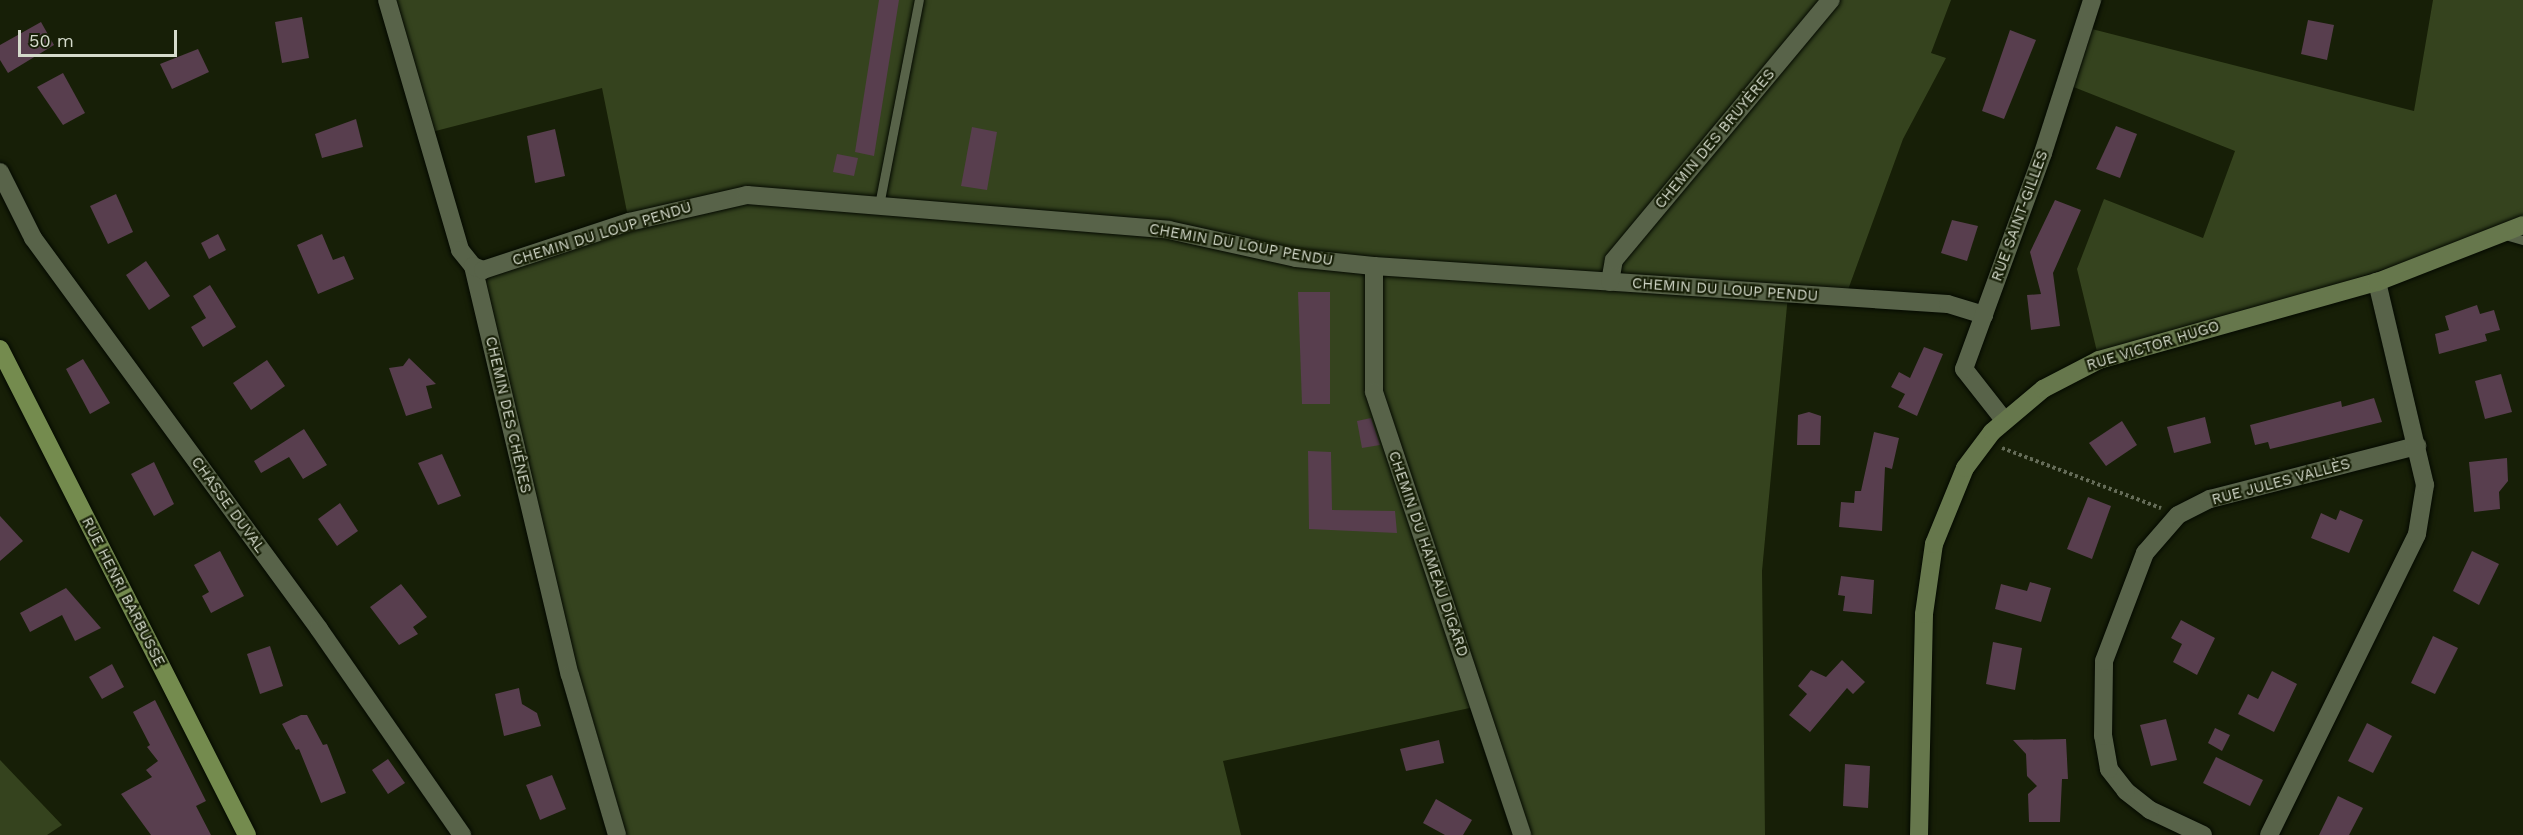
<!DOCTYPE html>
<html>
<head>
<meta charset="utf-8">
<style>
	body { margin:0 }
	#map { position:relative; width:2523px; height:835px; overflow:hidden; background:#171f07; font-family:"Work Sans",sans-serif }
	div>[style] { position:absolute }
	.green>* { inset:0; background:#35431e }
	.building>* { inset:0; background:#583e4e }
	.path>* { height:4px; margin-top:-2px; transform-origin:0; background:repeating-linear-gradient(90deg,#656c58 0 3px,transparent 0 6px) }
	.roads { filter:drop-shadow(0 0 2px #040900) drop-shadow(0 0 2px #040900) }
	.lane>* { height:9px; margin:-4.5px; padding:0 4.5px; transform-origin:4.5px; border-radius:4.5px; background:#586349 }
	.street>* { height:18px; margin:-9px; padding:0 9px; transform-origin:9px; border-radius:9px; background:#586349 }
	.secondary>* { height:18px; margin:-9px; padding:0 9px; transform-origin:9px; border-radius:9px; background:#66774c }
	.primary>* { height:18px; margin:-9px; padding:0 9px; transform-origin:9px; border-radius:9px; background:#748b4e }
	span { translate:-50% -50%; white-space:nowrap; text-align:center; line-height:1.15; -webkit-text-stroke:4.5px #171f07; paint-order:stroke }
	.street-label { font-size:15px; color:#d5dbcc }
	.scale { position:absolute; left:18px; top:30px; width:159px; height:27px; box-sizing:border-box; border:3px solid #d5dbcc; border-top:0; padding-left:8px; font-size:18px; line-height:21px; white-space:nowrap; color:#d5dbcc; -webkit-text-stroke:4px #171f07; paint-order:stroke }
</style>
</head>
<body>
<div id="map">
	<div class="green">
		<div style="clip-path:polygon(387px 0,1951px 0,1931px 53px,1946px 58px,1903px 139px,1845px 298px,1788px 295px,1762px 571px,1765px 835px,1522px 835px,1479px 706px,1223px 761px,1241px 835px,617px 835px,473px 266px,629px 222px,602px 88px,424px 134px)"></div>
		<div style="clip-path:polygon(2433px 0,2523px 0,2523px 225px,2099px 360px,2077px 269px,2104px 199px,2203px 238px,2235px 151px,2066px 84px,2084px 27px,2414px 111px)"></div>
		<div style="clip-path:polygon(0 760px,1px 761px,62px 825px,47px 835px,0 835px)"></div>
	</div>
	<div class="building">
		<div style="clip-path:polygon(879px 0,899px 0,874px 156px,855px 152px)"></div>
		<div style="clip-path:polygon(302px 17px,309px 58px,282px 63px,275px 22px)"></div>
		<div style="clip-path:polygon(2308px 20px,2334px 25px,2327px 60px,2301px 54px)"></div>
		<div style="clip-path:polygon(41px 22px,54px 45px,8px 73px,0 60px,0 45px)"></div>
		<div style="clip-path:polygon(2010px 30px,2036px 40px,2004px 119px,1982px 111px)"></div>
		<div style="clip-path:polygon(198px 49px,209px 72px,172px 89px,160px 64px)"></div>
		<div style="clip-path:polygon(63px 73px,85px 113px,63px 125px,37px 87px)"></div>
		<div style="clip-path:polygon(356px 119px,363px 147px,322px 158px,315px 134px)"></div>
		<div style="clip-path:polygon(2116px 126px,2137px 134px,2120px 178px,2096px 169px)"></div>
		<div style="clip-path:polygon(972px 127px,997px 132px,987px 190px,961px 186px)"></div>
		<div style="clip-path:polygon(555px 129px,565px 176px,535px 183px,527px 136px)"></div>
		<div style="clip-path:polygon(837px 154px,858px 158px,854px 176px,833px 172px)"></div>
		<div style="clip-path:polygon(116px 194px,133px 232px,108px 244px,90px 206px)"></div>
		<div style="clip-path:polygon(2055px 200px,2081px 210px,2053px 273px,2060px 326px,2031px 330px,2027px 295px,2041px 294px,2030px 252px)"></div>
		<div style="clip-path:polygon(1952px 220px,1978px 226px,1967px 261px,1941px 253px)"></div>
		<div style="clip-path:polygon(218px 234px,226px 250px,209px 259px,201px 243px)"></div>
		<div style="clip-path:polygon(322px 234px,333px 260px,344px 256px,354px 279px,318px 294px,297px 245px)"></div>
		<div style="clip-path:polygon(146px 261px,170px 296px,149px 310px,126px 275px)"></div>
		<div style="clip-path:polygon(210px 285px,236px 327px,203px 347px,191px 327px,206px 318px,193px 296px)"></div>
		<div style="clip-path:polygon(1298px 292px,1330px 292px,1330px 404px,1302px 404px)"></div>
		<div style="clip-path:polygon(2477px 305px,2480px 314px,2494px 310px,2500px 330px,2485px 334px,2487px 341px,2439px 354px,2435px 334px,2449px 330px,2445px 316px)"></div>
		<div style="clip-path:polygon(1924px 347px,1943px 354px,1917px 416px,1898px 407px,1905px 394px,1891px 387px,1899px 372px,1910px 378px)"></div>
		<div style="clip-path:polygon(409px 358px,436px 384px,426px 386px,432px 408px,406px 416px,389px 368px,403px 366px)"></div>
		<div style="clip-path:polygon(83px 359px,110px 403px,90px 414px,66px 369px)"></div>
		<div style="clip-path:polygon(267px 360px,285px 386px,251px 410px,233px 383px)"></div>
		<div style="clip-path:polygon(2501px 374px,2512px 412px,2485px 419px,2475px 381px)"></div>
		<div style="clip-path:polygon(2374px 398px,2382px 422px,2270px 449px,2268px 442px,2255px 445px,2250px 425px,2341px 401px,2342px 407px)"></div>
		<div style="clip-path:polygon(1809px 412px,1821px 416px,1820px 445px,1797px 445px,1798px 415px)"></div>
		<div style="clip-path:polygon(2205px 417px,2211px 443px,2174px 453px,2167px 427px)"></div>
		<div style="clip-path:polygon(1371px 418px,1380px 445px,1362px 448px,1357px 421px)"></div>
		<div style="clip-path:polygon(2122px 421px,2137px 445px,2106px 466px,2089px 443px)"></div>
		<div style="clip-path:polygon(304px 429px,327px 465px,303px 479px,289px 457px,261px 473px,254px 461px)"></div>
		<div style="clip-path:polygon(1874px 432px,1899px 438px,1892px 469px,1885px 467px,1882px 531px,1839px 527px,1841px 502px,1854px 503px,1855px 491px,1861px 491px)"></div>
		<div style="clip-path:polygon(1308px 451px,1331px 452px,1332px 510px,1395px 511px,1397px 533px,1309px 529px)"></div>
		<div style="clip-path:polygon(442px 454px,461px 496px,438px 505px,418px 463px)"></div>
		<div style="clip-path:polygon(2507px 458px,2508px 481px,2499px 492px,2500px 509px,2474px 512px,2469px 462px)"></div>
		<div style="clip-path:polygon(154px 462px,174px 504px,154px 516px,131px 474px)"></div>
		<div style="clip-path:polygon(2088px 497px,2111px 506px,2092px 559px,2067px 549px)"></div>
		<div style="clip-path:polygon(340px 503px,358px 531px,337px 546px,318px 519px)"></div>
		<div style="clip-path:polygon(2340px 510px,2363px 520px,2349px 553px,2311px 538px,2321px 513px,2336px 520px)"></div>
		<div style="clip-path:polygon(0 516px,23px 541px,0 561px)"></div>
		<div style="clip-path:polygon(220px 551px,244px 596px,211px 613px,202px 596px,209px 592px,194px 565px)"></div>
		<div style="clip-path:polygon(2472px 551px,2499px 564px,2479px 605px,2453px 591px)"></div>
		<div style="clip-path:polygon(1841px 576px,1874px 580px,1872px 614px,1843px 611px,1845px 596px,1838px 595px)"></div>
		<div style="clip-path:polygon(2030px 582px,2051px 588px,2041px 622px,1995px 609px,2001px 584px,2027px 591px)"></div>
		<div style="clip-path:polygon(401px 584px,427px 617px,413px 627px,418px 634px,399px 645px,370px 607px)"></div>
		<div style="clip-path:polygon(66px 588px,101px 628px,75px 641px,62px 615px,30px 632px,20px 613px)"></div>
		<div style="clip-path:polygon(2181px 620px,2215px 638px,2197px 675px,2173px 662px,2182px 644px,2171px 638px)"></div>
		<div style="clip-path:polygon(2433px 636px,2458px 648px,2435px 694px,2411px 683px)"></div>
		<div style="clip-path:polygon(1993px 642px,2022px 648px,2015px 690px,1986px 684px)"></div>
		<div style="clip-path:polygon(270px 646px,283px 686px,260px 694px,247px 654px)"></div>
		<div style="clip-path:polygon(1842px 660px,1865px 682px,1853px 694px,1847px 688px,1810px 732px,1789px 715px,1807px 694px,1798px 686px,1811px 670px,1826px 677px)"></div>
		<div style="clip-path:polygon(112px 664px,124px 687px,102px 699px,89px 677px)"></div>
		<div style="clip-path:polygon(2272px 671px,2297px 684px,2274px 732px,2238px 714px,2248px 694px,2258px 699px)"></div>
		<div style="clip-path:polygon(519px 688px,522px 704px,537px 713px,541px 726px,504px 736px,495px 694px)"></div>
		<div style="clip-path:polygon(155px 700px,206px 801px,196px 806px,211px 835px,151px 835px,121px 794px,152px 777px,146px 770px,158px 761px,147px 747px,150px 745px,133px 712px)"></div>
		<div style="clip-path:polygon(301px 715px,307px 715px,323px 745px,327px 744px,346px 793px,321px 803px,299px 749px,296px 750px,282px 724px)"></div>
		<div style="clip-path:polygon(2166px 719px,2177px 760px,2151px 766px,2140px 725px)"></div>
		<div style="clip-path:polygon(2367px 723px,2392px 736px,2373px 773px,2348px 761px)"></div>
		<div style="clip-path:polygon(2215px 728px,2230px 735px,2222px 751px,2208px 743px)"></div>
		<div style="clip-path:polygon(2066px 739px,2068px 779px,2062px 779px,2060px 822px,2029px 822px,2028px 794px,2037px 786px,2027px 776px,2026px 754px,2013px 740px)"></div>
		<div style="clip-path:polygon(1439px 740px,1444px 763px,1406px 771px,1400px 749px)"></div>
		<div style="clip-path:polygon(2216px 757px,2263px 780px,2250px 806px,2203px 783px)"></div>
		<div style="clip-path:polygon(388px 759px,405px 783px,388px 794px,372px 770px)"></div>
		<div style="clip-path:polygon(1845px 764px,1870px 766px,1868px 808px,1843px 806px)"></div>
		<div style="clip-path:polygon(552px 775px,566px 809px,540px 820px,526px 785px)"></div>
		<div style="clip-path:polygon(2338px 796px,2363px 808px,2349px 835px,2319px 835px)"></div>
		<div style="clip-path:polygon(1436px 799px,1472px 820px,1463px 835px,1445px 835px,1423px 823px)"></div>
	</div>
	<div class="path">
		<div style="left:2002px;top:448px;width:170px;rotate:20.7deg"></div>
	</div>
	<div class="roads">
		<div class="lane">
			<div style="left:879px;top:205px;width:209px;rotate:-79deg"></div>
			<div style="left:2505px;top:235px;width:19px;rotate:16deg"></div>
		</div>
		<div class="street">
			<div style="left:387px;top:0;width:260px;rotate:73.7deg"></div>
			<div style="left:460px;top:250px;width:21px;rotate:51deg"></div>
			<div style="left:473px;top:266px;width:420px;rotate:76.7deg"></div>
			<div style="left:570px;top:675px;width:167px;rotate:73.6deg"></div>
			<div style="left:0;top:172px;width:74px;rotate:63.4deg"></div>
			<div style="left:33px;top:238px;width:484px;rotate:53.8deg"></div>
			<div style="left:319px;top:629px;width:251px;rotate:55.2deg"></div>
			<div style="left:473px;top:266px;width:11px;rotate:22deg"></div>
			<div style="left:483px;top:270px;width:154px;rotate:-18.2deg"></div>
			<div style="left:629px;top:222px;width:121px;rotate:-12.9deg"></div>
			<div style="left:747px;top:195px;width:423px;rotate:4.7deg"></div>
			<div style="left:1169px;top:230px;width:130px;rotate:12.4deg"></div>
			<div style="left:1296px;top:258px;width:78px;rotate:5.9deg"></div>
			<div style="left:1374px;top:266px;width:575px;rotate:3.79deg"></div>
			<div style="left:1948px;top:304px;width:38px;rotate:17deg"></div>
			<div style="left:1374px;top:266px;width:126px;rotate:90deg"></div>
			<div style="left:1374px;top:392px;width:467px;rotate:71.5deg"></div>
			<div style="left:1610px;top:282px;width:22px;rotate:-80deg"></div>
			<div style="left:1614px;top:260px;width:339px;rotate:-50.2deg"></div>
			<div style="left:2004px;top:420px;width:65px;rotate:-128.1deg"></div>
			<div style="left:1964px;top:369px;width:230px;rotate:-69.9deg"></div>
			<div style="left:2043px;top:153px;width:161px;rotate:-72.2deg"></div>
			<div style="left:2203px;top:835px;width:59px;rotate:-154.7deg"></div>
			<div style="left:2150px;top:810px;width:31px;rotate:-142deg"></div>
			<div style="left:2126px;top:791px;width:28px;rotate:-128deg"></div>
			<div style="left:2109px;top:769px;width:34px;rotate:-100deg"></div>
			<div style="left:2103px;top:736px;width:75px;rotate:-89.2deg"></div>
			<div style="left:2104px;top:661px;width:116px;rotate:-69.2deg"></div>
			<div style="left:2145px;top:553px;width:50px;rotate:-49deg"></div>
			<div style="left:2178px;top:515px;width:36px;rotate:-27deg"></div>
			<div style="left:2210px;top:499px;width:214px;rotate:-14.4deg"></div>
			<div style="left:2269px;top:835px;width:335px;rotate:-63.8deg"></div>
			<div style="left:2417px;top:534px;width:50px;rotate:-80.7deg"></div>
			<div style="left:2425px;top:485px;width:209px;rotate:-103.3deg"></div>
		</div>
		<div class="secondary">
			<div style="left:1919px;top:835px;width:221px;rotate:-88.7deg"></div>
			<div style="left:1924px;top:614px;width:71px;rotate:-81.9deg"></div>
			<div style="left:1934px;top:544px;width:82px;rotate:-67.8deg"></div>
			<div style="left:1965px;top:468px;width:45px;rotate:-53.1deg"></div>
			<div style="left:1992px;top:432px;width:67px;rotate:-40.1deg"></div>
			<div style="left:2043px;top:389px;width:63px;rotate:-27.4deg"></div>
			<div style="left:2099px;top:360px;width:289px;rotate:-15.7deg"></div>
			<div style="left:2377px;top:282px;width:157px;rotate:-21.3deg"></div>
		</div>
		<div class="primary">
			<div style="left:0;top:349px;width:545px;rotate:63.06deg"></div>
		</div>
	</div>
	<div class="street-label">
		<span style="left:1715px;top:139px;rotate:-50deg">CHEMIN DES BRUYÈRES</span>
		<span style="left:2020px;top:216px;rotate:-70deg">RUE SAINT-GILLES</span>
		<span style="left:602px;top:234px;rotate:-17deg">CHEMIN DU LOUP PENDU</span>
		<span style="left:1241px;top:245px;rotate:10deg">CHEMIN DU LOUP PENDU</span>
		<span style="left:1725px;top:290px;rotate:4deg">CHEMIN DU LOUP PENDU</span>
		<span style="left:2153px;top:346px;rotate:-17deg">RUE VICTOR HUGO</span>
		<span style="left:508px;top:415px;rotate:77deg">CHEMIN DES CHÊNES</span>
		<span style="left:2281px;top:482px;rotate:-15deg">RUE JULES VALLÈS</span>
		<span style="left:228px;top:505px;rotate:54deg">CHASSE DUVAL</span>
		<span style="left:1428px;top:554px;rotate:71deg">CHEMIN DU HAMEAU DIGARD</span>
		<span style="left:123px;top:592px;rotate:63deg">RUE HENRI BARBUSSE</span>
	</div>
	<div class="scale">50 m</div>
</div>
</body>
</html>
